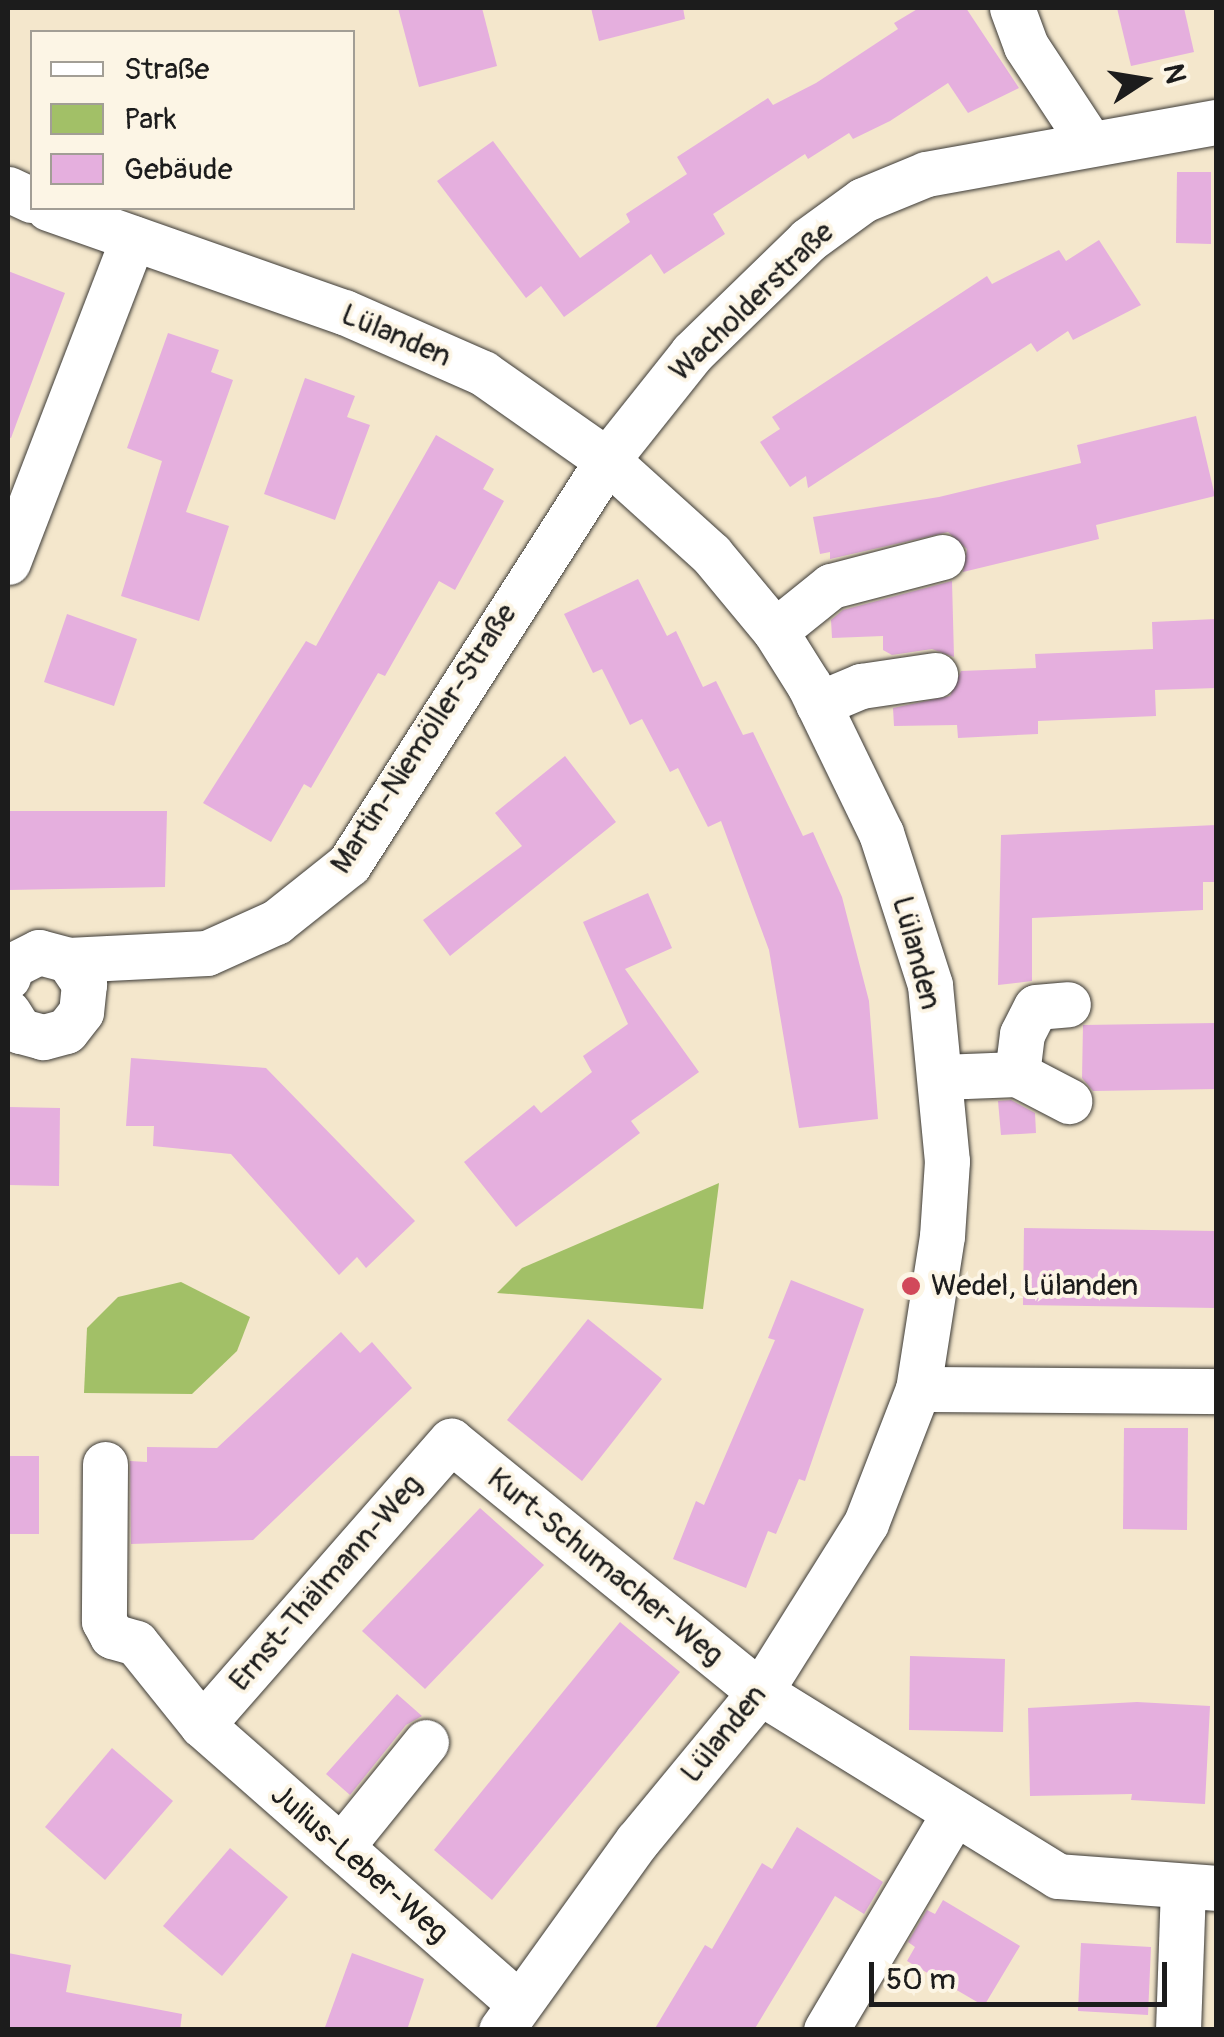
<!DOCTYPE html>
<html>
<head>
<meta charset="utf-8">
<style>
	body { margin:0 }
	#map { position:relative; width:1224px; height:2037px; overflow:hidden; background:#f4e7cc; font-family:Pangolin,sans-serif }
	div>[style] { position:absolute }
	.green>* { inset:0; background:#a2c067 }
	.building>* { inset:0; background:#e5afde }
	.roads { filter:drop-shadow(0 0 2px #3c3a36) drop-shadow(0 0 2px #3c3a36) }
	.minor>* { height:45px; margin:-22.5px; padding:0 22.5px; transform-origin:22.5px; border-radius:22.5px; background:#fff }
	.dots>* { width:28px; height:28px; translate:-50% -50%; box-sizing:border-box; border:5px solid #fcf5e5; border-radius:50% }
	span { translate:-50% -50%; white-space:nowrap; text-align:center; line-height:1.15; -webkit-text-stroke:8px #fcf5e5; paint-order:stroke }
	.street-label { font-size:30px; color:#1c1c1c }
	.poi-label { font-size:30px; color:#1c1c1c }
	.left { translate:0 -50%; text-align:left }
	.frame { position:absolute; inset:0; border:10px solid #1c1c1c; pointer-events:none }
	.legend { position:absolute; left:30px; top:30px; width:325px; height:180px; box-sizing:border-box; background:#fcf5e5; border:2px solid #a29e95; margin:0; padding:12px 18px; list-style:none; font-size:30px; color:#1c1c1c }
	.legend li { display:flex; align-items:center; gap:20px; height:50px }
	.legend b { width:50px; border:2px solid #a29e95 }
	.north { position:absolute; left:1094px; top:30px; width:100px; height:100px; -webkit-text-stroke:8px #fcf5e5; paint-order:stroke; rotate:78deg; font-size:28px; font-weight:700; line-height:40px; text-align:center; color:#1c1c1c }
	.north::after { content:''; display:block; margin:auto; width:35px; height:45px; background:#1c1c1c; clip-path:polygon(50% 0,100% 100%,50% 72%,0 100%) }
	.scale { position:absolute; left:869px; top:1962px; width:298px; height:45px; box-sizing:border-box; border:5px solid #1c1c1c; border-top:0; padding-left:12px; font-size:30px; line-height:35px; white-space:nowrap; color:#1c1c1c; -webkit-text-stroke:8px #fcf5e5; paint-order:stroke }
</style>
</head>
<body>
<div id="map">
	<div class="green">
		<div style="clip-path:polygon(719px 1183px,703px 1309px,497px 1293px,522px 1268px)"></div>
		<div style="clip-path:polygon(181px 1282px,250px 1317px,237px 1351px,192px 1394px,84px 1393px,87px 1328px,118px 1297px)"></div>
	</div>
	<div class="building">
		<div style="clip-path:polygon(398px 8px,482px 8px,497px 66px,419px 87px)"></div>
		<div style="clip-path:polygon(591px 8px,683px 8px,685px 19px,599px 41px)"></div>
		<div style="clip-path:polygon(919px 8px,966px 8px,1019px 88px,968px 113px,948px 83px,890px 121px,853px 139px,849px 133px,808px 159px,805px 154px,713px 214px,725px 234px,664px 274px,651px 254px,564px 317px,541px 286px,526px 298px,437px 181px,493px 141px,580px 258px,630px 222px,626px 214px,687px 174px,677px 157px,768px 98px,773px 105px,816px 83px,898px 29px,894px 23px)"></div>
		<div style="clip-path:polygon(1117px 8px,1184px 8px,1194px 52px,1131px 66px)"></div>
		<div style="clip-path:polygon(1177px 172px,1211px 172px,1211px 244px,1176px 243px)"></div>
		<div style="clip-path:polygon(1099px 240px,1141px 305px,1073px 340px,1068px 331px,1037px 352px,1031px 343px,808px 488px,806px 476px,790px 487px,760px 442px,780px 429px,772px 417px,987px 276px,992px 284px,1059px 250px,1066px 261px)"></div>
		<div style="clip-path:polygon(8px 271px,65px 293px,11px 438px,8px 437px)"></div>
		<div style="clip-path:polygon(168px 333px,219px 350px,211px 372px,233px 380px,186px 512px,229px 526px,199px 621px,121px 596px,162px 461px,127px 448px)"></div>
		<div style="clip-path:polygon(305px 378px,355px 396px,347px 417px,370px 425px,335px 520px,264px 494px)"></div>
		<div style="clip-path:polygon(1196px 416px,1215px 496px,1096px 525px,1099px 539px,963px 572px,967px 549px,948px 532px,830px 559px,830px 552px,820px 554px,813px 517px,939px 497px,1081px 463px,1077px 445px)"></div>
		<div style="clip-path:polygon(436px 435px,494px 469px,483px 489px,504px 501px,455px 590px,439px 581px,385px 676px,378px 673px,311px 788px,304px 784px,271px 842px,203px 803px,306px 641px,316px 646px)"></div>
		<div style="clip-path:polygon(638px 579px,667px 636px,676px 631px,703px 687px,716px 681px,743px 735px,753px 732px,803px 836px,813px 832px,842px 897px,869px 1001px,878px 1119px,799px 1128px,769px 950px,721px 821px,708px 827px,678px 768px,670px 772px,642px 719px,630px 725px,602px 669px,593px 673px,564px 614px)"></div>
		<div style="clip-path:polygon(952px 581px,954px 657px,932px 649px,892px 655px,883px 650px,883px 636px,832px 638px,831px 620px,843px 610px)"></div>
		<div style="clip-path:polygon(67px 614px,137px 639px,114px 706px,44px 682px)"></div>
		<div style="clip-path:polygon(1216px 619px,1216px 688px,1155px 690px,1156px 716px,1038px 721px,1038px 734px,958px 738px,957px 725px,894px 726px,893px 708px,950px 696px,961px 671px,1036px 668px,1035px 654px,1153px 649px,1152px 622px)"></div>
		<div style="clip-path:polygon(565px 756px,616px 822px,450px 956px,423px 920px,522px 846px,495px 813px)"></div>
		<div style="clip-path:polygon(8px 811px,167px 811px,165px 887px,8px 890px)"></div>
		<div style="clip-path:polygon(1216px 825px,1216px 882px,1203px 882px,1203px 910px,1032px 918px,1032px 981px,998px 985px,1001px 835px)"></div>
		<div style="clip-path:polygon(648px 893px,672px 948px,625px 969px,699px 1072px,631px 1121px,640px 1133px,516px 1227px,464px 1162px,534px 1105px,541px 1113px,592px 1072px,583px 1056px,628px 1024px,583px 922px)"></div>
		<div style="clip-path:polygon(1216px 1023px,1216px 1089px,1093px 1091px,1082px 1078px,1083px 1025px)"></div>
		<div style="clip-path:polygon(131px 1058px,266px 1068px,415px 1221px,366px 1268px,357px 1257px,339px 1275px,231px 1154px,153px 1146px,154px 1126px,126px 1126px)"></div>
		<div style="clip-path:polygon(1011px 1100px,1035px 1113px,1036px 1133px,1001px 1135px,998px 1101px)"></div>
		<div style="clip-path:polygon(8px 1107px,60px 1108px,59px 1186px,8px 1185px)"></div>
		<div style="clip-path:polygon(1024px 1228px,1216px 1231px,1216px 1308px,1023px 1305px)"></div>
		<div style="clip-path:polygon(791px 1280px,864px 1309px,805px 1481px,799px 1479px,776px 1534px,768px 1531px,746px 1588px,673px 1559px,696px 1501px,704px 1505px,775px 1340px,768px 1338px)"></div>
		<div style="clip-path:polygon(588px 1319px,662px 1379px,582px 1481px,507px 1420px)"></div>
		<div style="clip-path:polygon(341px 1332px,360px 1353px,372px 1342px,412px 1388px,253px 1540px,131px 1544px,130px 1461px,147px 1462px,147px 1447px,217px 1448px)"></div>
		<div style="clip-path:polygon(1124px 1428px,1188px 1428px,1187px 1530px,1123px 1529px)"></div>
		<div style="clip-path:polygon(8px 1456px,39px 1456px,39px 1534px,8px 1534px)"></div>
		<div style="clip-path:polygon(480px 1508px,544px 1565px,425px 1689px,362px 1631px)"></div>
		<div style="clip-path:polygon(620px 1622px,680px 1672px,492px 1900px,434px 1850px)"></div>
		<div style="clip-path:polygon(910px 1656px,1005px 1659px,1003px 1732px,909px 1730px)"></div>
		<div style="clip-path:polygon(397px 1694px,422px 1716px,406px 1725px,350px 1795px,326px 1774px)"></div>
		<div style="clip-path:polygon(1137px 1702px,1210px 1706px,1205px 1804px,1131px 1800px,1132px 1794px,1030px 1796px,1028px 1708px)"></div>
		<div style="clip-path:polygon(112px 1748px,173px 1801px,105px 1880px,45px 1827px)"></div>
		<div style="clip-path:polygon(797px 1827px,883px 1882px,864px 1914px,835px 1896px,754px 2030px,654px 2030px,705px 1945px,712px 1949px,762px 1863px,772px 1869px)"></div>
		<div style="clip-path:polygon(230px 1848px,288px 1897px,222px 1976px,163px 1926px)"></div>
		<div style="clip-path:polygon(943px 1900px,1020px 1946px,984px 2006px,907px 1961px,915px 1947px,908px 1942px,927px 1910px,935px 1914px)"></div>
		<div style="clip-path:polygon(1081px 1943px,1151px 1947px,1148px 2015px,1078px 2011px)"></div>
		<div style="clip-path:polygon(8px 1953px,71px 1965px,66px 1992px,182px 2014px,180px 2030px,8px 2030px)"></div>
		<div style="clip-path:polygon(352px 1953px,424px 1979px,407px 2030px,324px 2030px)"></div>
	</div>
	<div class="roads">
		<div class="minor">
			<div style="left:1012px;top:8px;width:40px;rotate:69.8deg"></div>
			<div style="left:1026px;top:46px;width:113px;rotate:56.6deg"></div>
			<div style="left:8px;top:189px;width:26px;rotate:25deg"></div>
			<div style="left:48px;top:208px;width:314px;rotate:19.4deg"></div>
			<div style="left:344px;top:312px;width:152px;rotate:23.7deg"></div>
			<div style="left:483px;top:373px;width:151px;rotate:35.1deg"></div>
			<div style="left:607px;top:460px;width:140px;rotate:42.1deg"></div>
			<div style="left:711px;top:554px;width:100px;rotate:50.3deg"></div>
			<div style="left:775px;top:631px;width:64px;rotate:57.8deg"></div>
			<div style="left:809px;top:685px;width:165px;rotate:64.1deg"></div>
			<div style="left:881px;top:833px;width:160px;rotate:72.1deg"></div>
			<div style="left:930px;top:985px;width:177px;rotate:84.5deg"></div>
			<div style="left:947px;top:1161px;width:75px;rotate:93.8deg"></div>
			<div style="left:942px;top:1236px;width:155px;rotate:98.9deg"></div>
			<div style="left:918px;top:1389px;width:144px;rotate:111.2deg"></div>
			<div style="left:866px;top:1523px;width:199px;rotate:122.1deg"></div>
			<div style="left:760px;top:1692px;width:193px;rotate:129.5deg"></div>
			<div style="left:637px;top:1841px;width:233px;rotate:125.7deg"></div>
			<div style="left:8px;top:562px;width:347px;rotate:-68.9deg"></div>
			<div style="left:775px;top:631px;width:72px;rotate:-38.8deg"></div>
			<div style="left:831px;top:586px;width:115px;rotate:-14.6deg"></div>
			<div style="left:818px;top:704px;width:47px;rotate:-22.7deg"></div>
			<div style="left:861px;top:686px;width:75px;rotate:-8.5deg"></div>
			<div style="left:68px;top:960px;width:139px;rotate:-2.9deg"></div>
			<div style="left:207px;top:953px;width:76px;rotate:-24.2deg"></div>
			<div style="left:276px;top:922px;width:93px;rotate:-38.5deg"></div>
			<div style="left:349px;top:864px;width:479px;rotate:-57.4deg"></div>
			<div style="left:607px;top:460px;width:137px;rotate:-51.5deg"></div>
			<div style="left:692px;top:353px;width:162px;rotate:-44.2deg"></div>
			<div style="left:808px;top:240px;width:68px;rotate:-36deg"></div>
			<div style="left:863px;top:200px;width:68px;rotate:-22.4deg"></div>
			<div style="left:926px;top:174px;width:295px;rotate:-10.2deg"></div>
			<div style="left:8px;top:977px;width:11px;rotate:-75deg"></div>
			<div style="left:11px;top:966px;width:31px;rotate:-27deg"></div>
			<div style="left:39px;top:952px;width:30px;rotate:15deg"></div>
			<div style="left:68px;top:960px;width:29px;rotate:56deg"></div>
			<div style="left:84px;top:984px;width:28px;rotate:96deg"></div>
			<div style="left:81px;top:1012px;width:24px;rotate:128deg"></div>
			<div style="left:66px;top:1031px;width:24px;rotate:165deg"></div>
			<div style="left:43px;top:1037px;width:24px;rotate:-165deg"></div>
			<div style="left:20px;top:1031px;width:22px;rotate:-122deg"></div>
			<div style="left:1017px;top:1074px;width:59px;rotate:27.4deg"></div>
			<div style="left:941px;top:1077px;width:76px;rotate:-2.3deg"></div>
			<div style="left:1017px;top:1074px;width:40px;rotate:-82.9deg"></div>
			<div style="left:1022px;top:1034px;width:30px;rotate:-63deg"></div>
			<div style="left:1036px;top:1007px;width:32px;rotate:-5deg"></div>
			<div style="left:918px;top:1389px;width:298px;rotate:0.4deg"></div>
			<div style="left:105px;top:1464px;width:157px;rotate:90.4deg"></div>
			<div style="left:104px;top:1621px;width:17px;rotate:62deg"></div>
			<div style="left:112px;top:1636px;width:25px;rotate:16deg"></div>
			<div style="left:136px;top:1643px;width:105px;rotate:51.2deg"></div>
			<div style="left:202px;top:1725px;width:418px;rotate:41.3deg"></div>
			<div style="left:202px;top:1725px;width:378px;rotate:-48.8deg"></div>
			<div style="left:451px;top:1441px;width:398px;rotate:39.1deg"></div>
			<div style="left:760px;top:1692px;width:350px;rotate:31.7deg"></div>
			<div style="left:1058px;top:1876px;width:158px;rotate:4.3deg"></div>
			<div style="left:341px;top:1847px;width:135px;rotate:-51deg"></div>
			<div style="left:826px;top:2030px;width:250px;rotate:-59.4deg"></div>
			<div style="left:1178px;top:2030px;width:142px;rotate:-88deg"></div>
		</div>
	</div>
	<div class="dots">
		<div style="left:911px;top:1286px;background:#d1495b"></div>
	</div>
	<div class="street-label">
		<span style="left:752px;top:302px;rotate:-44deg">Wacholderstraße</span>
		<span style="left:396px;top:336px;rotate:23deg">Lülanden</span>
		<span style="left:424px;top:739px;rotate:-57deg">Martin-Niemöller-Straße</span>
		<span style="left:916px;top:953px;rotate:75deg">Lülanden</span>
		<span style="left:605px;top:1567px;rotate:39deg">Kurt-Schumacher-Weg</span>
		<span style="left:326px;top:1583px;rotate:-49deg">Ernst-Thälmann-Weg</span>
		<span style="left:724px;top:1734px;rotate:-51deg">Lülanden</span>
		<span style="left:359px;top:1864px;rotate:41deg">Julius-Leber-Weg</span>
	</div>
	<div class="poi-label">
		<span class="left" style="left:931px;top:1286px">Wedel, Lülanden</span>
	</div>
	<div class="frame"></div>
	<ul class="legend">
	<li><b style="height:12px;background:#fff"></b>Straße</li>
	<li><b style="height:28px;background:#a2c067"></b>Park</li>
	<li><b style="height:28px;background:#e5afde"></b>Gebäude</li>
	</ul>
	<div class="north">N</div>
	<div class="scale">50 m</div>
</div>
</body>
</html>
